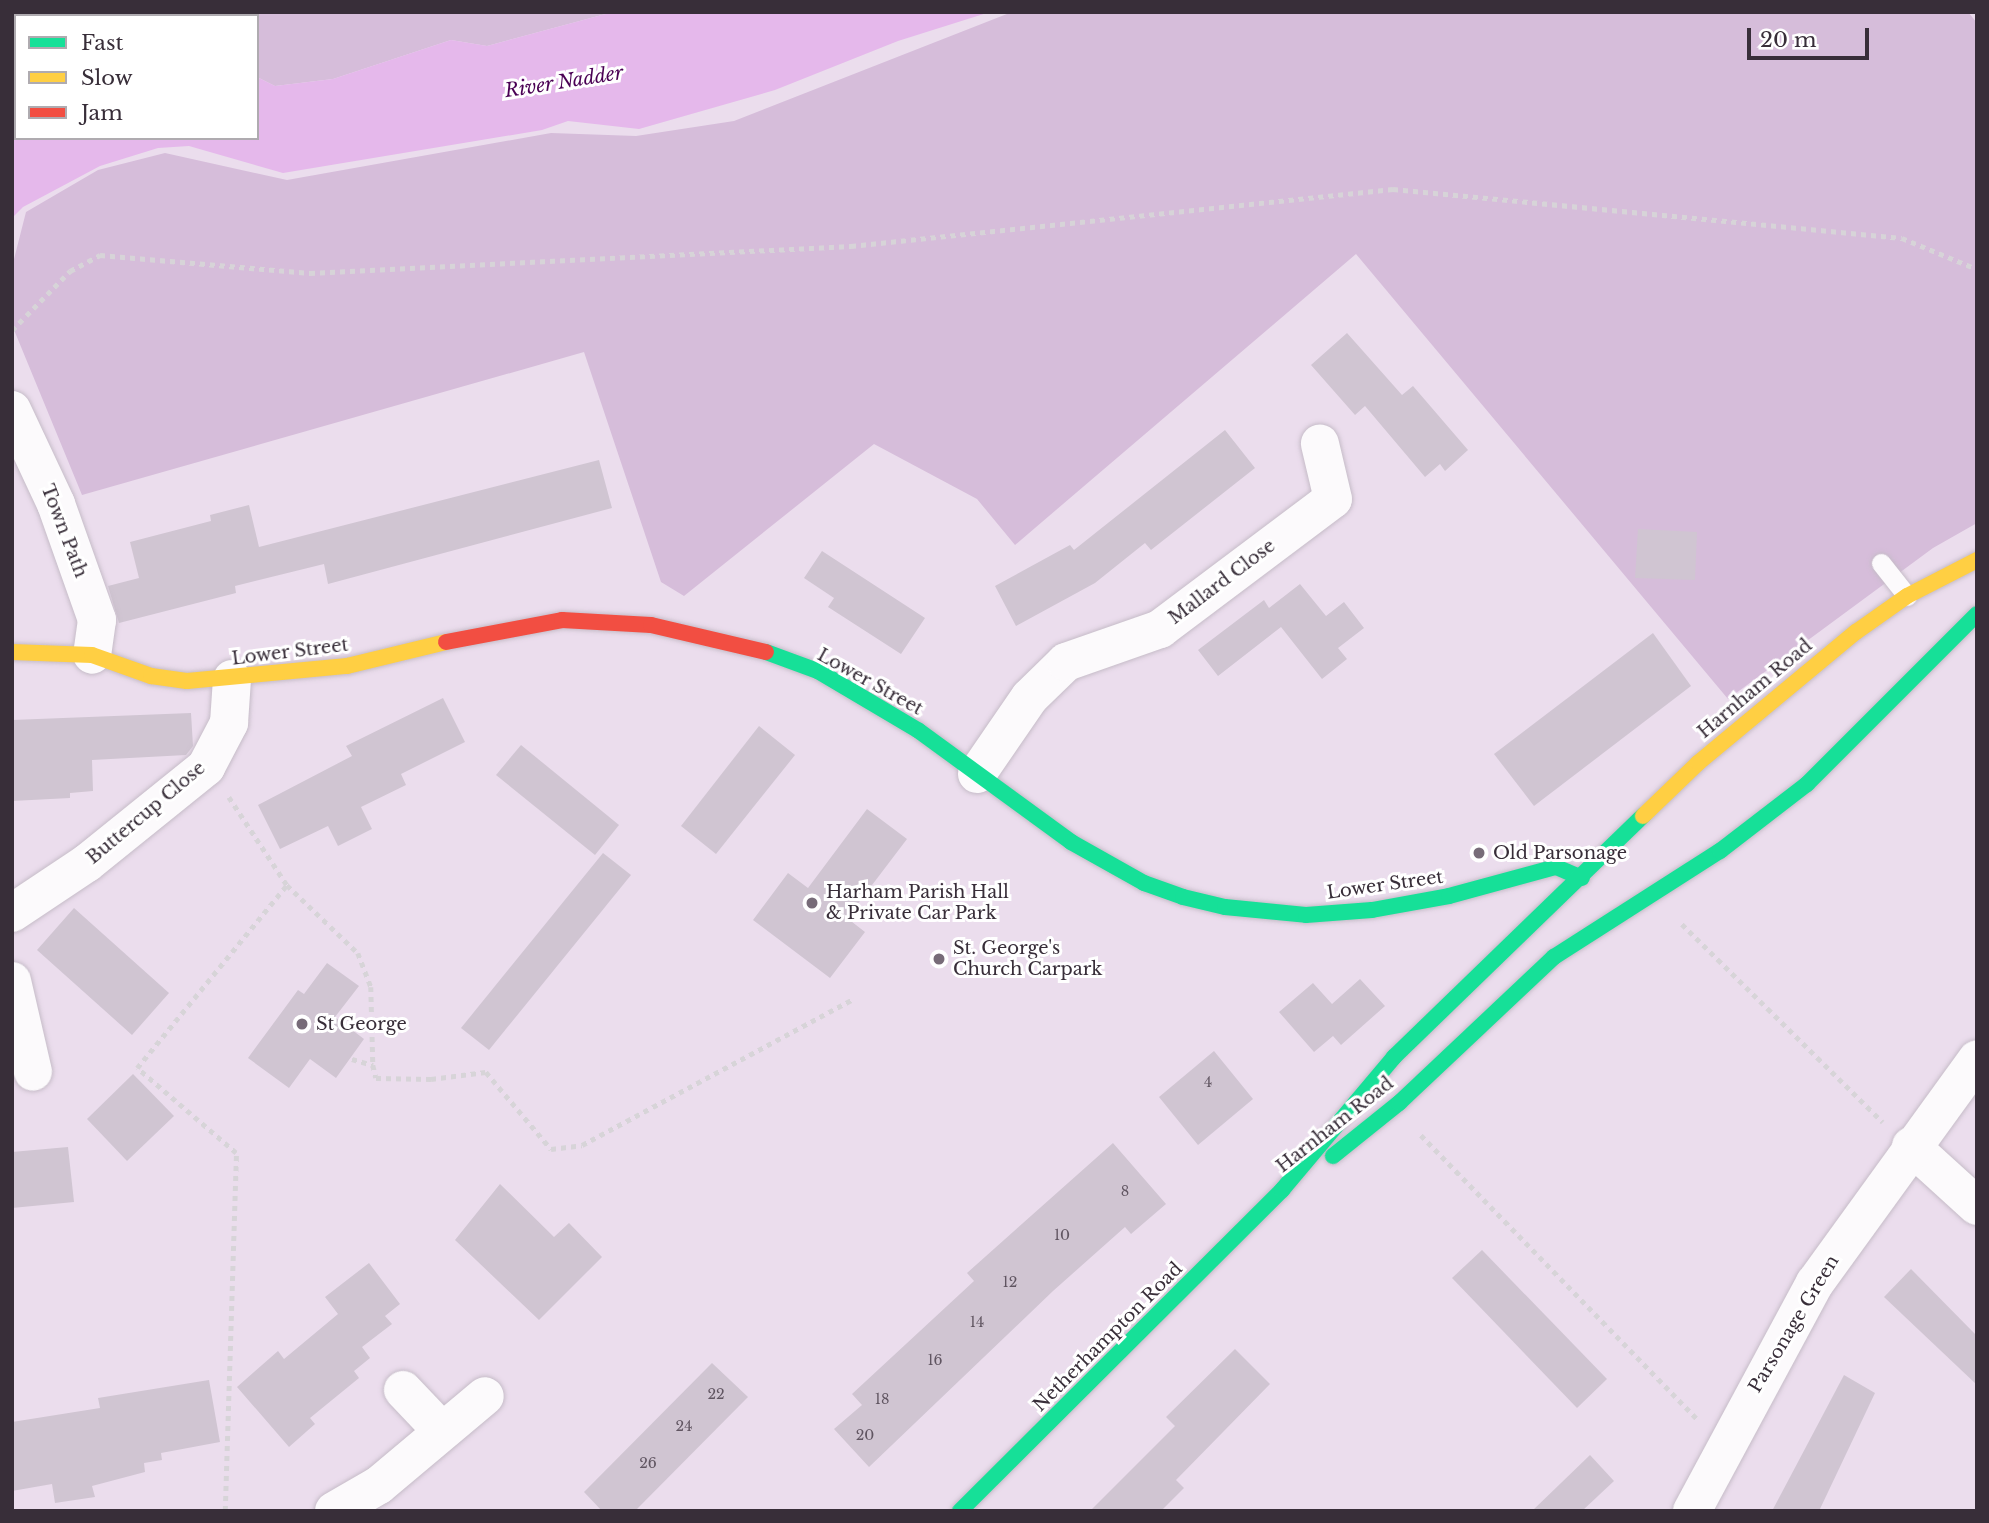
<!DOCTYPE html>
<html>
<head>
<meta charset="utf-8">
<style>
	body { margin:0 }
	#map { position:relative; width:1989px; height:1523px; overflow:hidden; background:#ebdded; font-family:"Libre Baskerville",serif }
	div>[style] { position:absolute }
	.green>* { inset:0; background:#d6bdda }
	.water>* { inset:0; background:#e5b8eb }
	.building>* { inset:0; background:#d0c5d2 }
	.path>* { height:4.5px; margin-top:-2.25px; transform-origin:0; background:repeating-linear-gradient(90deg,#d7d4d8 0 5px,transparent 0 10px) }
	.roads { filter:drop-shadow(0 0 2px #c6bcc8) drop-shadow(0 0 2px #c6bcc8) }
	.lane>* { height:19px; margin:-9.5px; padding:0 9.5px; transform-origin:9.5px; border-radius:9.5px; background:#fcfafc }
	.street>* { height:38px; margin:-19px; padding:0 19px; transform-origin:19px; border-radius:19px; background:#fcfafc }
	.fast>* { height:16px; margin:-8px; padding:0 8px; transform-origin:8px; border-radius:8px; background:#16e098 }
	.slow>* { height:16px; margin:-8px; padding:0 8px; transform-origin:8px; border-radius:8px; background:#ffcf43 }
	.jam>* { height:16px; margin:-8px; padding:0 8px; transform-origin:8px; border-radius:8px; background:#f24e42 }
	.dots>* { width:19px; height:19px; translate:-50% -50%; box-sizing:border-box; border:4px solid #fff; border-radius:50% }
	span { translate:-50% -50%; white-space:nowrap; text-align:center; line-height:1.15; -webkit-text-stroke:6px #fff; paint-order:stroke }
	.number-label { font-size:14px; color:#605561 }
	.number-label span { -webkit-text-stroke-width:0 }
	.street-label { font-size:18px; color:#382e39 }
	.poi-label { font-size:18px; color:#382e39 }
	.left { translate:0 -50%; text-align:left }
	.water-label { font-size:19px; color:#4a0054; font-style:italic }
	.frame { position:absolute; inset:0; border:14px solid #382e39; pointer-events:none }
	.legend { position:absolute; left:14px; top:14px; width:245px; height:126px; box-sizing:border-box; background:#fff; border:2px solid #afabb0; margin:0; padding:9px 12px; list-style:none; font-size:21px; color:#382e39 }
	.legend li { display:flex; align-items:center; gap:14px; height:35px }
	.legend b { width:35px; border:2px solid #afabb0 }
	.scale { position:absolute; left:1747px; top:28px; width:122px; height:32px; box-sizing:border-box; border:4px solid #382e39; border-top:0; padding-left:9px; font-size:21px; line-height:24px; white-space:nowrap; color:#382e39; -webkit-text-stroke:5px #fff; paint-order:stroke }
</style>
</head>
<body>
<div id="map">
	<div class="green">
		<div style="clip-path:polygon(169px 12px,613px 12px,487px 46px,451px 40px,333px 79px,275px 86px,257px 77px,257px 16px)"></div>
		<div style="clip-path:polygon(1012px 12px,1968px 12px,1977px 23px,1977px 523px,1933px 548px,1728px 699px,1356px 254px,1015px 545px,977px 499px,874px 444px,684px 596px,661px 582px,584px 352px,82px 495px,12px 325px,12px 267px,26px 212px,98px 170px,165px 153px,287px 180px,551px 133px,636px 136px,734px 121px)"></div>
	</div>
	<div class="water">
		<div style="clip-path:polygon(12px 12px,173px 16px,16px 16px,16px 138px,257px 138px,257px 77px,275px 86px,333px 79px,451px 40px,487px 46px,613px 12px,990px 12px,898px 41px,775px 90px,639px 129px,568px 121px,542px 130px,283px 173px,189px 146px,158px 148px,100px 166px,23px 207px,12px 218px)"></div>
	</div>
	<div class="building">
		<div style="clip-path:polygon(1347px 333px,1402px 395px,1413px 386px,1468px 450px,1445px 471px,1440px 464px,1425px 477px,1365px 406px,1355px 415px,1311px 365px)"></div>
		<div style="clip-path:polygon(1225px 430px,1255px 468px,1151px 550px,1145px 543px,1095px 583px,1016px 626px,995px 586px,1070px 545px,1074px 550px)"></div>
		<div style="clip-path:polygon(599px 460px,612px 508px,328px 584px,324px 564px,235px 586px,236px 593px,119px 623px,108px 586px,139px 578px,130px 542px,211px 521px,210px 515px,249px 505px,259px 547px)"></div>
		<div style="clip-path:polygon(1638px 529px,1697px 532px,1695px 580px,1635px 578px)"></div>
		<div style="clip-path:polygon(822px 551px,925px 618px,901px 654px,828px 607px,834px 598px,804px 578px)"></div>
		<div style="clip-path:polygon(1300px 584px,1326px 616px,1344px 602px,1364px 628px,1338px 648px,1347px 659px,1322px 679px,1281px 627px,1218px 676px,1198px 650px,1264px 600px,1269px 608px)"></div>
		<div style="clip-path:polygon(1653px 633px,1691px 686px,1534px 806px,1494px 754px)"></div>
		<div style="clip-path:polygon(443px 698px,465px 742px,401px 774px,406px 785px,361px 807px,372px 829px,338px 846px,328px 826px,280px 849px,258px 805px,352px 756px,346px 746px)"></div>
		<div style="clip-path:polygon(191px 713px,193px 746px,186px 755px,92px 760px,93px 791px,70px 793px,70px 798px,12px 801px,12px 720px)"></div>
		<div style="clip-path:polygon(759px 726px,795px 755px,716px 854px,681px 826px)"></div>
		<div style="clip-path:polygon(521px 745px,619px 825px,595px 855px,496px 775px)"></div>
		<div style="clip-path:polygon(867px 809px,907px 839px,847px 918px,865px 932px,830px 978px,753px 920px,788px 873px,808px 888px)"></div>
		<div style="clip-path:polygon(603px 853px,631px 875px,489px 1050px,461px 1028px)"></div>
		<div style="clip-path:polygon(74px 908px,169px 993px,132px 1035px,37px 950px)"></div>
		<div style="clip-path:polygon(327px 963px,359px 986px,335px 1017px,364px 1039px,336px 1078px,310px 1059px,289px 1088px,248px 1058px,298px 990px,304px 994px)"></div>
		<div style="clip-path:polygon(1360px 979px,1385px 1006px,1341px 1045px,1333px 1036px,1314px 1052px,1279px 1012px,1313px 983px,1332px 1004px)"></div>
		<div style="clip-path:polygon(1214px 1051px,1253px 1099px,1198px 1145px,1159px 1097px)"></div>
		<div style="clip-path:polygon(133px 1074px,174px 1116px,127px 1161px,87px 1119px)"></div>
		<div style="clip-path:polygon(1113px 1143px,1166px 1204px,1131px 1234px,1125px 1227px,1053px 1291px,869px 1467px,834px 1429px,862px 1405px,852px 1394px,974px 1281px,967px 1273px)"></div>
		<div style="clip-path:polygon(68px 1147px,74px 1202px,12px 1208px,12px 1152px)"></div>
		<div style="clip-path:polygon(500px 1184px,554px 1237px,569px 1223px,602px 1257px,539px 1320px,455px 1240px)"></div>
		<div style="clip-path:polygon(1482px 1250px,1607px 1379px,1577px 1408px,1452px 1278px)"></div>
		<div style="clip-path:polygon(369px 1263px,400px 1304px,385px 1316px,392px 1324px,362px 1347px,370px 1358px,354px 1371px,359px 1378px,310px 1418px,315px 1424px,289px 1447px,237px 1387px,278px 1351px,284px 1359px,338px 1314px,325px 1297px)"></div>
		<div style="clip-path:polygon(1911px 1269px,1977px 1336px,1977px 1385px,1884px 1297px)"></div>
		<div style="clip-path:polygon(1235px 1349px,1270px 1384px,1176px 1480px,1184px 1488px,1161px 1511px,1090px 1511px,1175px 1426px,1166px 1417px)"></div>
		<div style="clip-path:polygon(712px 1363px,748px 1397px,635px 1511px,602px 1511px,584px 1492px)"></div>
		<div style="clip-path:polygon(1844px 1375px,1875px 1393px,1819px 1511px,1772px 1511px)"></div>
		<div style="clip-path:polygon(209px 1380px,220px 1442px,161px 1453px,162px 1460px,144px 1463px,145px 1472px,92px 1486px,95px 1497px,55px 1503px,52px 1484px,12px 1491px,12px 1422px,100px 1408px,98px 1398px)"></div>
		<div style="clip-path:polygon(1590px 1455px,1614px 1481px,1582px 1511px,1532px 1511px)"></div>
	</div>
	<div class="path">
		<div style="left:12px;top:330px;width:83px;rotate:-45.5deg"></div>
		<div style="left:70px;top:271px;width:34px;rotate:-28deg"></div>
		<div style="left:100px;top:255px;width:211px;rotate:4.9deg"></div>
		<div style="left:310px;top:273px;width:542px;rotate:-2.86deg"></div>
		<div style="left:851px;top:246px;width:545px;rotate:-6deg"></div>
		<div style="left:1393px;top:189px;width:511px;rotate:5.5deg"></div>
		<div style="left:1902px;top:238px;width:81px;rotate:22.5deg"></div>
		<div style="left:229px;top:797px;width:105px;rotate:56.6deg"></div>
		<div style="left:287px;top:885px;width:98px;rotate:43.8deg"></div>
		<div style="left:358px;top:953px;width:36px;rotate:69deg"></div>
		<div style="left:371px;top:987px;width:78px;rotate:88.5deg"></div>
		<div style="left:1682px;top:924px;width:282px;rotate:44.6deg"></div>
		<div style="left:352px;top:1059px;width:22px;rotate:16deg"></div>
		<div style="left:373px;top:1065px;width:13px;rotate:77deg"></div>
		<div style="left:376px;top:1078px;width:55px;rotate:1deg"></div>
		<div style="left:431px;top:1079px;width:55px;rotate:-7.3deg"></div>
		<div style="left:486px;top:1072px;width:101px;rotate:49.8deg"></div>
		<div style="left:551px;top:1149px;width:31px;rotate:-7deg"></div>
		<div style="left:582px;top:1145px;width:308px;rotate:-28.3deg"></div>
		<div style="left:1421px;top:1135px;width:397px;rotate:45.8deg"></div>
		<div style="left:225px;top:1511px;width:358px;rotate:-88.2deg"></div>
		<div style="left:236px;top:1153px;width:130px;rotate:-139.4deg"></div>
		<div style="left:137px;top:1068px;width:237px;rotate:-50.7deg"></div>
	</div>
	<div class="roads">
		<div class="lane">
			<div style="left:1881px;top:563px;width:42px;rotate:51.8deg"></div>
		</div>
		<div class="street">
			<div style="left:12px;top:410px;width:104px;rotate:64.9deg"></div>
			<div style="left:56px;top:504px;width:123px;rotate:70.5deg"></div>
			<div style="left:97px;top:620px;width:35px;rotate:98deg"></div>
			<div style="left:977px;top:774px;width:93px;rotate:-55.5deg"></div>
			<div style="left:1030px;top:697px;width:50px;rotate:-44.2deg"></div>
			<div style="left:1066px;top:662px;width:100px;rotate:-19.3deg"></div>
			<div style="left:1160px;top:629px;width:216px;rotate:-36.9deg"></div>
			<div style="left:1333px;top:499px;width:57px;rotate:-103.3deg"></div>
			<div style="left:12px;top:913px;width:90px;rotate:-33.7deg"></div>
			<div style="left:87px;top:863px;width:153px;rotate:-38.9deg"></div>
			<div style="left:206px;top:767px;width:50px;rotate:-62.4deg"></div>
			<div style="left:229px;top:723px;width:44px;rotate:-86.1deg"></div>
			<div style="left:12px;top:981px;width:93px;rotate:77deg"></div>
			<div style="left:1911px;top:1146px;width:89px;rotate:42.3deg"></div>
			<div style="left:403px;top:1390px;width:54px;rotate:46.5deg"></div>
			<div style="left:334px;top:1511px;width:52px;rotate:-30deg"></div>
			<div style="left:379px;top:1485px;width:138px;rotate:-40deg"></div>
			<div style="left:1692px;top:1511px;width:259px;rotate:-61.7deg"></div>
			<div style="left:1815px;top:1283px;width:276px;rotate:-54.1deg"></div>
		</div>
		<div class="fast">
			<div style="left:766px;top:652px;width:55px;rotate:20.1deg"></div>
			<div style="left:818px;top:671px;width:117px;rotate:30.7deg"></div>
			<div style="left:919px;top:731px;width:188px;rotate:36.1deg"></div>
			<div style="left:1071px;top:842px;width:84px;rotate:29.3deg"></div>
			<div style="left:1144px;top:883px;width:41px;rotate:19.7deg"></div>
			<div style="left:1183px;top:897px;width:43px;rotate:13.4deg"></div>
			<div style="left:1225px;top:907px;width:81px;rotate:5.6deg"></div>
			<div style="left:1306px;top:915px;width:66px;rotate:-4.3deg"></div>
			<div style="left:1372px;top:910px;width:78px;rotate:-10.3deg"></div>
			<div style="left:1449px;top:896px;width:111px;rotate:-15.2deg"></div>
			<div style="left:1556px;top:867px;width:28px;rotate:23deg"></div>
			<div style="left:1333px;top:1156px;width:85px;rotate:-38.8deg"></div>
			<div style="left:1399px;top:1103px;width:213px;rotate:-43.3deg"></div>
			<div style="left:1554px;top:957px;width:197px;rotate:-32.6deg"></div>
			<div style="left:1720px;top:851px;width:110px;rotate:-37.6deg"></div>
			<div style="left:1807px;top:784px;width:240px;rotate:-45deg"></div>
			<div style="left:960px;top:1511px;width:455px;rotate:-44.9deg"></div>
			<div style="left:1282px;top:1190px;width:174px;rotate:-49.9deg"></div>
			<div style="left:1394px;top:1057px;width:347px;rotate:-44.1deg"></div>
		</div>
		<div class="slow">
			<div style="left:12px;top:652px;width:80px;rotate:2.1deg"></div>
			<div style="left:92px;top:655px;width:63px;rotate:19.6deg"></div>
			<div style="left:151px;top:676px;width:36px;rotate:8deg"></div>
			<div style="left:187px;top:681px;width:161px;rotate:-5.4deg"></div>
			<div style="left:347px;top:666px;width:102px;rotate:-13.6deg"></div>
			<div style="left:1643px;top:816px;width:76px;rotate:-43.9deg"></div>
			<div style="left:1698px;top:763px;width:205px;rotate:-39.7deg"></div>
			<div style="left:1856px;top:632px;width:62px;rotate:-35.2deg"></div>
			<div style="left:1907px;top:596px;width:79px;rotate:-27.2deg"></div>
		</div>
		<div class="jam">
			<div style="left:446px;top:642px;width:118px;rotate:-10.7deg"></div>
			<div style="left:562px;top:620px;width:89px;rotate:3.2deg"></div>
			<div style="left:651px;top:625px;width:118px;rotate:13.2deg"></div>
		</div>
	</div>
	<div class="dots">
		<div style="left:1479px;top:853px;background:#776b78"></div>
		<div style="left:812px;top:903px;background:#776b78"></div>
		<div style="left:939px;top:959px;background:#776b78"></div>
		<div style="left:302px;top:1024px;background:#776b78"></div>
	</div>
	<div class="number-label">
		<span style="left:1208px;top:1082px">4</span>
		<span style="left:1125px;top:1191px">8</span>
		<span style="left:1062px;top:1235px">10</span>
		<span style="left:1010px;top:1282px">12</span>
		<span style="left:977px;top:1322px">14</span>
		<span style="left:935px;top:1360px">16</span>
		<span style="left:716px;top:1394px">22</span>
		<span style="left:882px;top:1399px">18</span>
		<span style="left:684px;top:1426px">24</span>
		<span style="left:865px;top:1435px">20</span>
		<span style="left:648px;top:1463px">26</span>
	</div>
	<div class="street-label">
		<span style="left:64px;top:531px;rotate:69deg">Town Path</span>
		<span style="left:1222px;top:582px;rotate:-37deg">Mallard Close</span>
		<span style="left:290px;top:652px;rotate:-7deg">Lower Street</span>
		<span style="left:870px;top:682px;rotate:29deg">Lower Street</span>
		<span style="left:1755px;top:689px;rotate:-40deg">Harnham Road</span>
		<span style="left:146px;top:813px;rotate:-40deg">Buttercup Close</span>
		<span style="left:1385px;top:885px;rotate:-8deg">Lower Street</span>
		<span style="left:1335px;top:1125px;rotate:-38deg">Harnham Road</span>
		<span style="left:1794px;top:1324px;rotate:-59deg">Parsonage Green</span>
		<span style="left:1108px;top:1337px;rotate:-45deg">Netherhampton Road</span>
	</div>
	<div class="poi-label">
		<span class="left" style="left:1493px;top:853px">Old Parsonage</span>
		<span class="left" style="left:826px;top:903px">Harham Parish Hall<br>&amp; Private Car Park</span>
		<span class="left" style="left:953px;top:959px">St. George's<br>Church Carpark</span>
		<span class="left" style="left:316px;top:1024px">St George</span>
	</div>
	<div class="water-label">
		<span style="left:564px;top:82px;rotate:-9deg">River Nadder</span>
	</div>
	<div class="frame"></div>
	<ul class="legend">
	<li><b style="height:9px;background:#16e098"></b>Fast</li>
	<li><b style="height:9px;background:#ffcf43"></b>Slow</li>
	<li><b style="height:9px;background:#f24e42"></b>Jam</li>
	</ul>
	<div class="scale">20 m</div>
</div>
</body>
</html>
